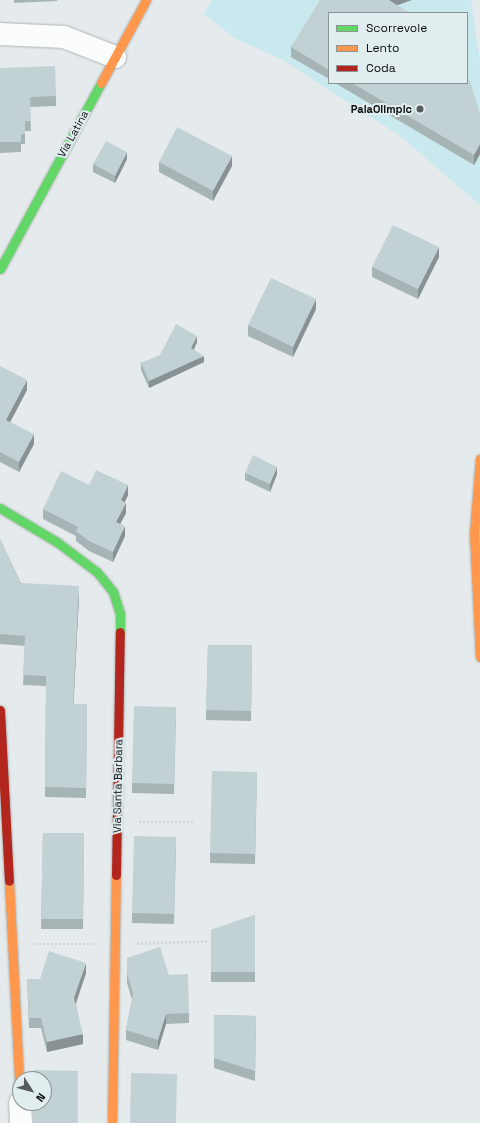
<!DOCTYPE html>
<html>
<head>
<meta charset="utf-8">
<style>
	body { margin:0 }
	#map { position:relative; width:480px; height:1123px; overflow:hidden; background:#e5ebec; font-family:"Space Grotesk",sans-serif }
	div>[style] { position:absolute }
	.green>* { inset:0; background:#c9e9ee }
	.path>* { height:2.5px; margin-top:-1.25px; transform-origin:0; background:repeating-linear-gradient(90deg,#d2d4d5 0 2px,transparent 0 4px) }
	.roads { filter:drop-shadow(0 0 1px #b0b5b6) drop-shadow(0 0 1px #b0b5b6) }
	.street>* { height:22px; margin:-11px; padding:0 11px; transform-origin:11px; border-radius:11px; background:#fbfcfc }
	.fast>* { height:9px; margin:-4.5px; padding:0 4.5px; transform-origin:4.5px; border-radius:4.5px; background:#63d668 }
	.slow>* { height:9px; margin:-4.5px; padding:0 4.5px; transform-origin:4.5px; border-radius:4.5px; background:#ff974d }
	.jam>* { height:9px; margin:-4.5px; padding:0 4.5px; transform-origin:4.5px; border-radius:4.5px; background:#b3261e }
	.wall>* { inset:0; background:#a7b4b5 }
	.shaded-wall>* { inset:0; background:#889294 }
	.building>* { inset:0; background:#c2d1d3 }
	.dots>* { width:11px; height:11px; translate:-50% -50%; box-sizing:border-box; border:2px solid #e2edef; border-radius:50% }
	span { translate:-50% -50%; white-space:nowrap; text-align:center; line-height:1.15; -webkit-text-stroke:4px #e2edef; paint-order:stroke }
	.poi-label { font-size:11px; color:#0a0e0f; font-weight:700 }
	.right { translate:-100% -50%; text-align:right }
	.street-label { font-size:11px; color:#0a0e0f }
	.legend { position:absolute; left:328px; top:12px; width:140px; height:72px; box-sizing:border-box; background:#e2edef; border:1px solid #8c9495; margin:0; padding:5px 7px; list-style:none; font-size:12px; color:#0a0e0f }
	.legend li { display:flex; align-items:center; gap:8px; height:20px }
	.legend b { width:20px; border:1px solid #8c9495 }
	.north { position:absolute; left:12px; top:1071px; width:40px; height:40px; box-sizing:border-box; background:#e2edef; border:1px solid #8c9495; border-radius:50%; rotate:126deg; font-size:11px; font-weight:700; line-height:16px; text-align:center; color:#0a0e0f }
	.north::after { content:''; display:block; margin:auto; width:14px; height:18px; background:#575b5c; clip-path:polygon(50% 0,100% 100%,50% 72%,0 100%) }
</style>
</head>
<body>
<div id="map">
	<div class="green">
		<div style="clip-path:polygon(evenodd,212px 0,471px 0,480px 62px,480px 205px,400px 136px,281px 59px,234px 38px,204px 14px,212px 0,329px 13px,467px 13px,467px 83px,329px 83px,329px 13px)"></div>
	</div>
	<div class="path">
		<div style="left:139px;top:822px;width:56px"></div>
		<div style="left:137px;top:943px;width:71px;rotate:-1.6deg"></div>
		<div style="left:35px;top:944px;width:59px"></div>
	</div>
	<div class="roads">
		<div class="street">
			<div style="left:0;top:34px;width:64px;rotate:2.7deg"></div>
			<div style="left:64px;top:37px;width:55px;rotate:21.4deg"></div>
			<div style="left:20px;top:1103px;width:20px;rotate:87deg"></div>
		</div>
		<div class="fast">
			<div style="left:0;top:269px;width:212px;rotate:-61.5deg"></div>
			<div style="left:0;top:508px;width:66px;rotate:30.8deg"></div>
			<div style="left:57px;top:542px;width:50px;rotate:36.9deg"></div>
			<div style="left:97px;top:572px;width:26px;rotate:51deg"></div>
			<div style="left:113px;top:592px;width:23px;rotate:72deg"></div>
			<div style="left:120px;top:614px;width:18px;rotate:90deg"></div>
		</div>
		<div class="slow">
			<div style="left:101px;top:83px;width:94px;rotate:-61.5deg"></div>
			<div style="left:480px;top:459px;width:74px;rotate:94.6deg"></div>
			<div style="left:474px;top:533px;width:124px;rotate:87.2deg"></div>
			<div style="left:9px;top:881px;width:217px;rotate:87.1deg"></div>
			<div style="left:112px;top:1123px;width:248px;rotate:-89.1deg"></div>
		</div>
		<div class="jam">
			<div style="left:0;top:710px;width:171px;rotate:87deg"></div>
			<div style="left:116px;top:875px;width:243px;rotate:-89.1deg"></div>
		</div>
	</div>
	<div class="wall">
		<div style="clip-path:polygon(14px 0,57px 0,57px 1px,14px 3px)"></div>
		<div style="clip-path:polygon(329px 13px,329px 79px,291px 57px,291px 47px)"></div>
		<div style="clip-path:polygon(0 68px,56px 96px,56px 106px,30px 107px,31px 131px,25px 131px,25px 144px,21px 144px,21px 152px,0 153px)"></div>
		<div style="clip-path:polygon(335px 83px,467px 83px,480px 114px,480px 154px,474px 165px)"></div>
		<div style="clip-path:polygon(127px 159px,115px 183px,93px 172px,93px 164px)"></div>
		<div style="clip-path:polygon(159px 162px,232px 166px,213px 201px,159px 172px)"></div>
		<div style="clip-path:polygon(439px 257px,418px 299px,372px 277px,372px 267px)"></div>
		<div style="clip-path:polygon(316px 309px,293px 357px,248px 336px,248px 325px)"></div>
		<div style="clip-path:polygon(197px 342px,194px 350px,204px 362px,149px 388px,141px 370px,141px 363px)"></div>
		<div style="clip-path:polygon(0 366px,27px 390px,10px 422px,34px 444px,19px 472px,0 462px)"></div>
		<div style="clip-path:polygon(245px 473px,277px 474px,270px 492px,245px 480px)"></div>
		<div style="clip-path:polygon(89px 485px,128px 495px,125px 502px,126px 513px,120px 524px,125px 536px,113px 562px,89px 551px,76px 541px,76px 536px,43px 519px,43px 509px)"></div>
		<div style="clip-path:polygon(0 539px,21px 583px,79px 596px,73px 704px,87px 704px,86px 798px,45px 797px,46px 686px,23px 685px,25px 646px,0 644px)"></div>
		<div style="clip-path:polygon(208px 645px,252px 645px,251px 721px,206px 720px)"></div>
		<div style="clip-path:polygon(176px 717px,174px 794px,132px 793px,132px 783px)"></div>
		<div style="clip-path:polygon(257px 772px,255px 864px,210px 863px,210px 853px)"></div>
		<div style="clip-path:polygon(43px 833px,84px 833px,83px 929px,41px 929px)"></div>
		<div style="clip-path:polygon(176px 847px,174px 924px,132px 923px,132px 913px)"></div>
		<div style="clip-path:polygon(255px 915px,255px 982px,211px 982px,211px 930px)"></div>
		<div style="clip-path:polygon(127px 958px,169px 975px,189px 1013px,189px 1023px,166px 1024px,158px 1050px,126px 1040px,126px 1030px,132px 1000px,127px 983px)"></div>
		<div style="clip-path:polygon(86px 973px,76px 1004px,83px 1044px,47px 1052px,41px 1028px,29px 1028px,27px 979px,40px 979px)"></div>
		<div style="clip-path:polygon(214px 1015px,256px 1016px,255px 1081px,214px 1068px)"></div>
	</div>
	<div class="shaded-wall">
		<div style="clip-path:polygon(387px 0,412px 0,387px 9px)"></div>
		<div style="clip-path:polygon(480px 144px,480px 154px,474px 165px,474px 155px)"></div>
		<div style="clip-path:polygon(127px 152px,127px 159px,115px 183px,115px 176px)"></div>
		<div style="clip-path:polygon(232px 156px,232px 166px,213px 201px,213px 191px)"></div>
		<div style="clip-path:polygon(439px 247px,439px 257px,418px 299px,418px 289px)"></div>
		<div style="clip-path:polygon(316px 299px,316px 309px,293px 357px,293px 347px)"></div>
		<div style="clip-path:polygon(197px 336px,197px 342px,191px 355px,191px 348px)"></div>
		<div style="clip-path:polygon(204px 356px,204px 362px,149px 388px,149px 381px)"></div>
		<div style="clip-path:polygon(27px 380px,27px 390px,6px 430px,6px 420px)"></div>
		<div style="clip-path:polygon(34px 434px,34px 444px,19px 472px,19px 462px)"></div>
		<div style="clip-path:polygon(277px 467px,277px 474px,270px 492px,270px 484px)"></div>
		<div style="clip-path:polygon(128px 485px,128px 495px,121px 510px,121px 500px)"></div>
		<div style="clip-path:polygon(126px 503px,126px 513px,116px 532px,116px 522px)"></div>
		<div style="clip-path:polygon(125px 526px,125px 536px,113px 562px,113px 552px)"></div>
		<div style="clip-path:polygon(79px 586px,79px 596px,73px 714px,73px 704px)"></div>
		<div style="clip-path:polygon(86px 963px,86px 973px,74px 1008px,74px 998px)"></div>
		<div style="clip-path:polygon(166px 1014px,166px 1024px,158px 1050px,158px 1040px)"></div>
		<div style="clip-path:polygon(83px 1034px,83px 1044px,47px 1052px,47px 1042px)"></div>
	</div>
	<div class="building">
		<div style="clip-path:polygon(320px 0,389px 0,410px 13px,329px 13px,329px 70px,291px 47px)"></div>
		<div style="clip-path:polygon(55px 66px,56px 96px,30px 97px,31px 121px,25px 121px,25px 134px,21px 134px,21px 142px,0 142px,0 68px)"></div>
		<div style="clip-path:polygon(467px 79px,470px 81px,480px 114px,480px 144px,474px 155px,352px 83px,467px 83px)"></div>
		<div style="clip-path:polygon(177px 127px,232px 156px,213px 191px,159px 162px)"></div>
		<div style="clip-path:polygon(106px 141px,127px 152px,115px 176px,93px 164px)"></div>
		<div style="clip-path:polygon(393px 225px,439px 247px,418px 289px,372px 267px)"></div>
		<div style="clip-path:polygon(271px 278px,316px 299px,293px 347px,248px 325px)"></div>
		<div style="clip-path:polygon(176px 324px,197px 336px,191px 348px,204px 356px,149px 381px,141px 363px,160px 355px)"></div>
		<div style="clip-path:polygon(0 366px,27px 380px,6px 420px,34px 434px,19px 462px,0 452px)"></div>
		<div style="clip-path:polygon(253px 455px,277px 467px,270px 484px,245px 473px)"></div>
		<div style="clip-path:polygon(96px 470px,128px 485px,121px 500px,126px 503px,116px 522px,125px 526px,113px 552px,89px 541px,76px 531px,78px 527px,43px 509px,61px 471px,89px 485px)"></div>
		<div style="clip-path:polygon(0 539px,21px 583px,79px 586px,73px 704px,87px 704px,86px 788px,45px 787px,46px 676px,23px 675px,25px 636px,0 634px)"></div>
		<div style="clip-path:polygon(208px 645px,252px 645px,251px 711px,206px 710px)"></div>
		<div style="clip-path:polygon(134px 706px,176px 707px,174px 784px,132px 783px)"></div>
		<div style="clip-path:polygon(212px 771px,257px 772px,255px 854px,210px 853px)"></div>
		<div style="clip-path:polygon(43px 833px,84px 833px,83px 919px,41px 919px)"></div>
		<div style="clip-path:polygon(134px 836px,176px 837px,174px 914px,132px 913px)"></div>
		<div style="clip-path:polygon(255px 915px,255px 972px,211px 972px,211px 930px)"></div>
		<div style="clip-path:polygon(160px 947px,169px 975px,188px 974px,189px 1013px,166px 1014px,158px 1040px,126px 1030px,133px 994px,127px 973px,127px 958px)"></div>
		<div style="clip-path:polygon(49px 951px,86px 963px,74px 998px,83px 1034px,47px 1042px,41px 1018px,29px 1018px,27px 979px,40px 979px)"></div>
		<div style="clip-path:polygon(214px 1015px,256px 1016px,255px 1071px,214px 1058px)"></div>
		<div style="clip-path:polygon(34px 1070px,78px 1071px,78px 1123px,33px 1123px,33px 1103px,44px 1103px,44px 1079px,34px 1079px)"></div>
		<div style="clip-path:polygon(131px 1073px,177px 1074px,176px 1123px,130px 1123px)"></div>
	</div>
	<div class="dots">
		<div style="left:420px;top:109px;background:#575b5c"></div>
	</div>
	<div class="poi-label">
		<span class="right" style="left:412px;top:109px">PalaOlimpic</span>
	</div>
	<div class="street-label">
		<span style="left:73px;top:134px;rotate:-61deg">Via Latina</span>
		<span style="left:118px;top:786px;rotate:-89deg">Via Santa Barbara</span>
	</div>
	<ul class="legend">
	<li><b style="height:5px;background:#63d668"></b>Scorrevole</li>
	<li><b style="height:5px;background:#ff974d"></b>Lento</li>
	<li><b style="height:5px;background:#b3261e"></b>Coda</li>
	</ul>
	<div class="north">N</div>
</div>
</body>
</html>
